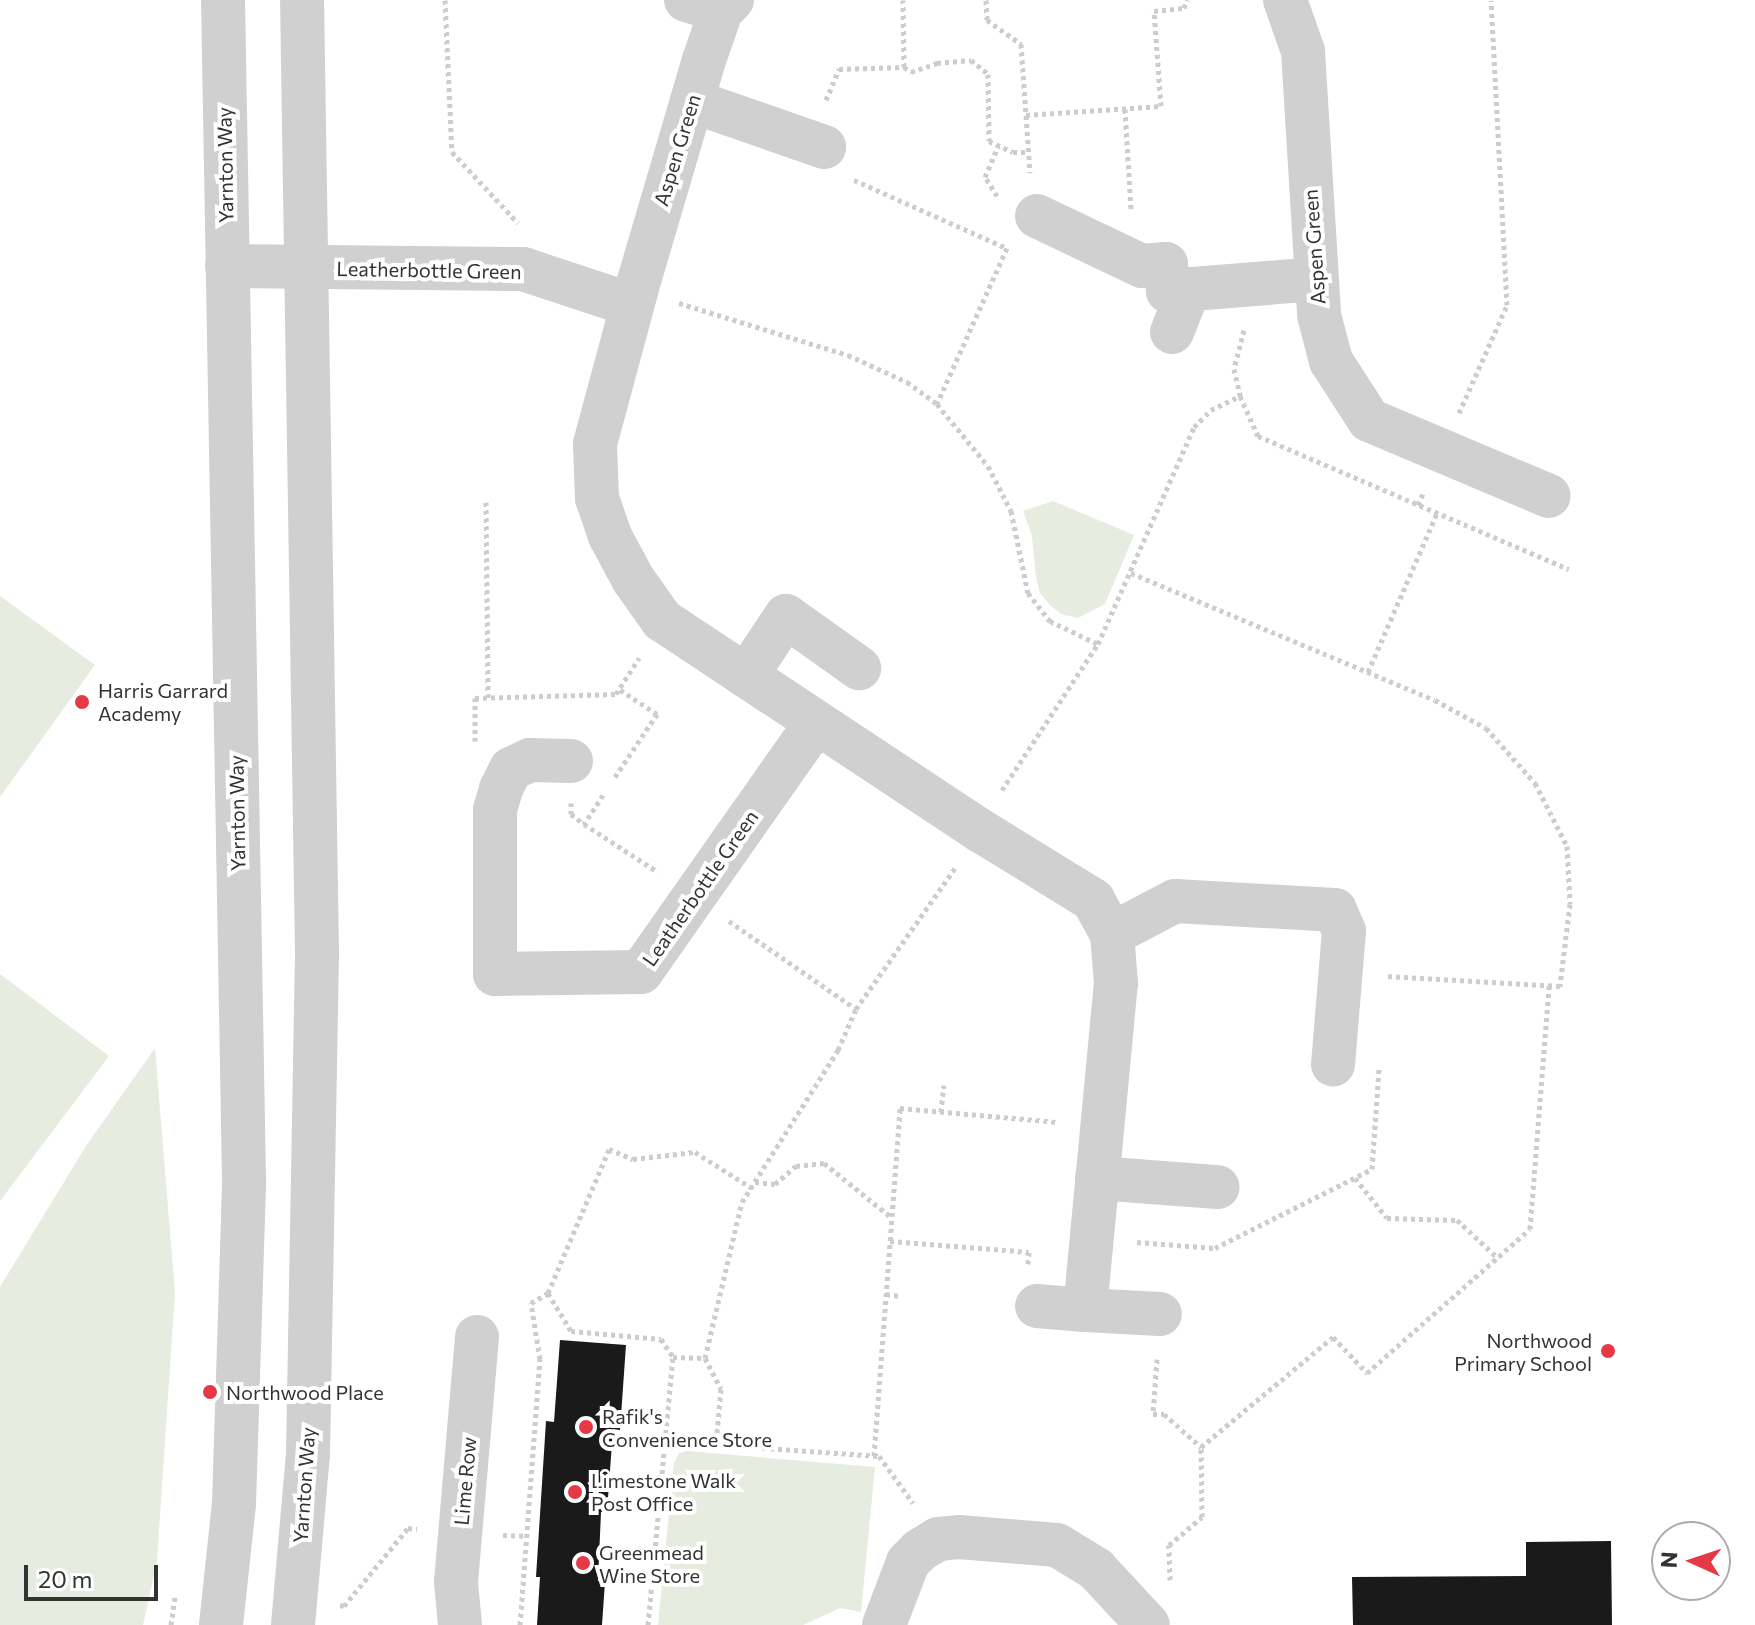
<!DOCTYPE html>
<html>
<head>
<meta charset="utf-8">
<style>
	body { margin:0 }
	#map { position:relative; width:1755px; height:1625px; overflow:hidden; background:#fff; font-family:Commissioner,sans-serif }
	div>[style] { position:absolute }
	.green>* { inset:0; background:#e6ecdf }
	.building>* { inset:0; background:#1a1a1a }
	.path>* { height:5px; margin-top:-2.5px; transform-origin:0; background:repeating-linear-gradient(90deg,#cdcdcd 0 4px,transparent 0 8px) }
	.minor>* { height:44px; margin:-22px; padding:0 22px; transform-origin:22px; border-radius:22px; background:#d0d0d0 }
	.dots>* { width:22px; height:22px; translate:-50% -50%; box-sizing:border-box; border:4px solid #fff; border-radius:50% }
	span { translate:-50% -50%; white-space:nowrap; text-align:center; line-height:1.15; -webkit-text-stroke:8px #fff; paint-order:stroke }
	.street-label { font-size:20px; color:#333 }
	.poi-label { font-size:20px; color:#333 }
	.left { translate:0 -50%; text-align:left }
	.right { translate:-100% -50%; text-align:right }
	.north { position:absolute; left:1651px; top:1521px; width:80px; height:80px; box-sizing:border-box; background:#fff; border:2px solid #adadad; border-radius:50%; rotate:273deg; font-size:22px; font-weight:700; line-height:32px; text-align:center; color:#333 }
	.north::after { content:''; display:block; margin:auto; width:28px; height:36px; background:#e63946; clip-path:polygon(50% 0,100% 100%,50% 72%,0 100%) }
	.scale { position:absolute; left:24px; top:1565px; width:134px; height:36px; box-sizing:border-box; border:4px solid #333; border-top:0; padding-left:10px; font-size:24px; line-height:28px; white-space:nowrap; color:#333; -webkit-text-stroke:6px #fff; paint-order:stroke }
</style>
</head>
<body>
<div id="map">
	<div class="green">
		<div style="clip-path:polygon(1053px 501px,1134px 535px,1105px 604px,1078px 618px,1061px 614px,1050px 605px,1040px 593px,1036px 578px,1032px 536px,1023px 511px)"></div>
		<div style="clip-path:polygon(0 596px,95px 665px,0 797px)"></div>
		<div style="clip-path:polygon(0 974px,109px 1056px,0 1201px)"></div>
		<div style="clip-path:polygon(155px 1048px,175px 1293px,157px 1561px,143px 1625px,0 1625px,0 1287px,86px 1146px)"></div>
		<div style="clip-path:polygon(687px 1451px,875px 1467px,861px 1612px,840px 1608px,803px 1625px,658px 1625px,674px 1463px,679px 1453px)"></div>
	</div>
	<div class="building">
		<div style="clip-path:polygon(560px 1340px,626px 1345px,620px 1430px,613px 1429px,607px 1512px,601px 1512px,598px 1581px,605px 1582px,602px 1625px,537px 1625px,540px 1577px,536px 1577px,546px 1421px,554px 1422px)"></div>
		<div style="clip-path:polygon(1611px 1541px,1612px 1625px,1353px 1625px,1352px 1577px,1526px 1576px,1526px 1542px)"></div>
	</div>
	<div class="path">
		<div style="left:445px;top:0;width:152px;rotate:87.4deg"></div>
		<div style="left:452px;top:152px;width:97px;rotate:47.1deg"></div>
		<div style="left:986px;top:0;width:20px;rotate:87deg"></div>
		<div style="left:987px;top:20px;width:42px;rotate:35.2deg"></div>
		<div style="left:1021px;top:44px;width:129px;rotate:86deg"></div>
		<div style="left:904px;top:67px;width:9px;rotate:36deg"></div>
		<div style="left:911px;top:72px;width:28px;rotate:-19deg"></div>
		<div style="left:937px;top:63px;width:34px;rotate:-5deg"></div>
		<div style="left:971px;top:60px;width:22px;rotate:39deg"></div>
		<div style="left:988px;top:74px;width:67px;rotate:89.1deg"></div>
		<div style="left:989px;top:141px;width:26px;rotate:25deg"></div>
		<div style="left:1013px;top:152px;width:16px"></div>
		<div style="left:826px;top:100px;width:34px;rotate:-67deg"></div>
		<div style="left:839px;top:69px;width:65px;rotate:-1.8deg"></div>
		<div style="left:904px;top:67px;width:67px;rotate:-90.9deg"></div>
		<div style="left:1125px;top:109px;width:102px;rotate:86.6deg"></div>
		<div style="left:1026px;top:115px;width:135px;rotate:-3.8deg"></div>
		<div style="left:1161px;top:106px;width:95px;rotate:-94.2deg"></div>
		<div style="left:1154px;top:11px;width:30px;rotate:-6deg"></div>
		<div style="left:1184px;top:8px;width:9px;rotate:-69deg"></div>
		<div style="left:854px;top:180px;width:167px;rotate:24deg"></div>
		<div style="left:1007px;top:248px;width:171px;rotate:114.2deg"></div>
		<div style="left:997px;top:196px;width:22px;rotate:-122deg"></div>
		<div style="left:985px;top:177px;width:34px;rotate:-67deg"></div>
		<div style="left:679px;top:303px;width:177px;rotate:17.1deg"></div>
		<div style="left:848px;top:355px;width:65px;rotate:24.6deg"></div>
		<div style="left:907px;top:382px;width:37px;rotate:36deg"></div>
		<div style="left:937px;top:404px;width:80px;rotate:50.6deg"></div>
		<div style="left:988px;top:466px;width:51px;rotate:62.9deg"></div>
		<div style="left:1011px;top:511px;width:84px;rotate:78.3deg"></div>
		<div style="left:1028px;top:593px;width:36px;rotate:52deg"></div>
		<div style="left:1050px;top:621px;width:53px;rotate:25.6deg"></div>
		<div style="left:1244px;top:330px;width:40px;rotate:104.4deg"></div>
		<div style="left:1234px;top:369px;width:28px;rotate:77deg"></div>
		<div style="left:1240px;top:396px;width:44px;rotate:65.8deg"></div>
		<div style="left:1258px;top:436px;width:338px;rotate:23.2deg"></div>
		<div style="left:1459px;top:413px;width:118px;rotate:-66deg"></div>
		<div style="left:1507px;top:305px;width:305px;rotate:-93deg"></div>
		<div style="left:486px;top:502px;width:196px;rotate:89.4deg"></div>
		<div style="left:1418px;top:505px;width:15px;rotate:-67deg"></div>
		<div style="left:1131px;top:573px;width:329px;rotate:22.7deg"></div>
		<div style="left:1435px;top:700px;width:58px;rotate:28.8deg"></div>
		<div style="left:1486px;top:728px;width:74px;rotate:48.3deg"></div>
		<div style="left:1535px;top:783px;width:71px;rotate:63.1deg"></div>
		<div style="left:1567px;top:846px;width:58px;rotate:87deg"></div>
		<div style="left:1570px;top:904px;width:83px;rotate:97deg"></div>
		<div style="left:1560px;top:986px;width:174px;rotate:-176.7deg"></div>
		<div style="left:1368px;top:672px;width:173px;rotate:-66.5deg"></div>
		<div style="left:475px;top:741px;width:43px;rotate:-90deg"></div>
		<div style="left:475px;top:698px;width:141px;rotate:-1.6deg"></div>
		<div style="left:616px;top:694px;width:43px;rotate:-57.4deg"></div>
		<div style="left:615px;top:777px;width:76px;rotate:-56.3deg"></div>
		<div style="left:657px;top:714px;width:45px;rotate:-146.7deg"></div>
		<div style="left:1002px;top:790px;width:175px;rotate:-56.7deg"></div>
		<div style="left:1098px;top:644px;width:237px;rotate:-66.1deg"></div>
		<div style="left:1194px;top:427px;width:24px;rotate:-45deg"></div>
		<div style="left:1211px;top:410px;width:32px;rotate:-26deg"></div>
		<div style="left:603px;top:795px;width:35px;rotate:123deg"></div>
		<div style="left:584px;top:824px;width:88px;rotate:33deg"></div>
		<div style="left:571px;top:803px;width:11px;rotate:90deg"></div>
		<div style="left:571px;top:814px;width:16px;rotate:38deg"></div>
		<div style="left:729px;top:921px;width:155px;rotate:34.7deg"></div>
		<div style="left:941px;top:1112px;width:27px;rotate:-84deg"></div>
		<div style="left:1355px;top:1178px;width:51px;rotate:51.3deg"></div>
		<div style="left:1387px;top:1218px;width:70px;rotate:1.6deg"></div>
		<div style="left:1457px;top:1220px;width:56px;rotate:42.8deg"></div>
		<div style="left:755px;top:1182px;width:20px;rotate:6deg"></div>
		<div style="left:775px;top:1184px;width:28px;rotate:-41deg"></div>
		<div style="left:796px;top:1166px;width:28px;rotate:-6deg"></div>
		<div style="left:824px;top:1163px;width:86px;rotate:38.9deg"></div>
		<div style="left:890px;top:1241px;width:139px;rotate:4.5deg"></div>
		<div style="left:1029px;top:1252px;width:12px;rotate:95deg"></div>
		<div style="left:1137px;top:1242px;width:78px;rotate:4.4deg"></div>
		<div style="left:1215px;top:1248px;width:176px;rotate:-26.7deg"></div>
		<div style="left:1372px;top:1169px;width:101px;rotate:-86deg"></div>
		<div style="left:548px;top:1293px;width:44px;rotate:58.8deg"></div>
		<div style="left:571px;top:1331px;width:90px;rotate:5.1deg"></div>
		<div style="left:661px;top:1339px;width:22px;rotate:56deg"></div>
		<div style="left:886px;top:1294px;width:14px;rotate:8deg"></div>
		<div style="left:705px;top:1358px;width:35px;rotate:63deg"></div>
		<div style="left:721px;top:1389px;width:55px;rotate:95.2deg"></div>
		<div style="left:1157px;top:1359px;width:55px;rotate:94.2deg"></div>
		<div style="left:1153px;top:1414px;width:11px"></div>
		<div style="left:1164px;top:1414px;width:50px;rotate:41.7deg"></div>
		<div style="left:666px;top:1441px;width:214px;rotate:4deg"></div>
		<div style="left:879px;top:1456px;width:58px;rotate:54.1deg"></div>
		<div style="left:874px;top:1456px;width:349px;rotate:-85.7deg"></div>
		<div style="left:900px;top:1108px;width:159px;rotate:5.1deg"></div>
		<div style="left:503px;top:1535px;width:24px;rotate:2deg"></div>
		<div style="left:1170px;top:1580px;width:35px;rotate:-92deg"></div>
		<div style="left:1169px;top:1545px;width:43px;rotate:-40.3deg"></div>
		<div style="left:1202px;top:1517px;width:70px;rotate:-90.8deg"></div>
		<div style="left:1201px;top:1447px;width:172px;rotate:-39.8deg"></div>
		<div style="left:1333px;top:1337px;width:50px;rotate:46.6deg"></div>
		<div style="left:1367px;top:1373px;width:217px;rotate:-41.5deg"></div>
		<div style="left:1530px;top:1229px;width:245px;rotate:-85.5deg"></div>
		<div style="left:340px;top:1605px;width:4px;rotate:14deg"></div>
		<div style="left:344px;top:1606px;width:101px;rotate:-50.6deg"></div>
		<div style="left:408px;top:1528px;width:9px;rotate:6deg"></div>
		<div style="left:171px;top:1625px;width:29px;rotate:-82deg"></div>
		<div style="left:520px;top:1625px;width:267px;rotate:-85.7deg"></div>
		<div style="left:540px;top:1359px;width:57px;rotate:-99.1deg"></div>
		<div style="left:531px;top:1303px;width:20px;rotate:-30deg"></div>
		<div style="left:548px;top:1293px;width:156px;rotate:-67deg"></div>
		<div style="left:609px;top:1149px;width:26px;rotate:23deg"></div>
		<div style="left:633px;top:1159px;width:62px;rotate:-6.4deg"></div>
		<div style="left:695px;top:1152px;width:67px;rotate:32.3deg"></div>
		<div style="left:648px;top:1625px;width:269px;rotate:-84.7deg"></div>
		<div style="left:673px;top:1357px;width:32px;rotate:2deg"></div>
		<div style="left:705px;top:1358px;width:160px;rotate:-76.7deg"></div>
		<div style="left:742px;top:1202px;width:180px;rotate:-57.7deg"></div>
		<div style="left:838px;top:1050px;width:45px;rotate:-66.3deg"></div>
		<div style="left:856px;top:1009px;width:172px;rotate:-54.9deg"></div>
	</div>
	<div class="minor">
		<div style="left:686px;top:0;width:37px;rotate:17deg"></div>
		<div style="left:732px;top:0;width:16px;rotate:135deg"></div>
		<div style="left:721px;top:11px;width:52px;rotate:109.1deg"></div>
		<div style="left:704px;top:60px;width:238px;rotate:106.4deg"></div>
		<div style="left:637px;top:288px;width:162px;rotate:105.1deg"></div>
		<div style="left:595px;top:444px;width:54px;rotate:87.9deg"></div>
		<div style="left:597px;top:498px;width:40px;rotate:71.1deg"></div>
		<div style="left:610px;top:536px;width:49px;rotate:61.9deg"></div>
		<div style="left:633px;top:579px;width:50px;rotate:54.7deg"></div>
		<div style="left:662px;top:620px;width:382px;rotate:33.5deg"></div>
		<div style="left:981px;top:831px;width:132px;rotate:31.6deg"></div>
		<div style="left:1093px;top:900px;width:39px;rotate:61deg"></div>
		<div style="left:1112px;top:934px;width:71px;rotate:-27.6deg"></div>
		<div style="left:1175px;top:901px;width:160px;rotate:3.2deg"></div>
		<div style="left:1335px;top:910px;width:23px;rotate:67deg"></div>
		<div style="left:1344px;top:931px;width:134px;rotate:94.7deg"></div>
		<div style="left:1285px;top:0;width:54px;rotate:70.6deg"></div>
		<div style="left:1303px;top:51px;width:264px;rotate:86.5deg"></div>
		<div style="left:1319px;top:315px;width:48px;rotate:75.4deg"></div>
		<div style="left:1331px;top:361px;width:70px;rotate:57.2deg"></div>
		<div style="left:1369px;top:420px;width:195px;rotate:22.9deg"></div>
		<div style="left:692px;top:101px;width:140px;rotate:19.2deg"></div>
		<div style="left:1037px;top:216px;width:116px;rotate:25.5deg"></div>
		<div style="left:1142px;top:266px;width:24px;rotate:-5deg"></div>
		<div style="left:1166px;top:264px;width:27px;rotate:86deg"></div>
		<div style="left:1168px;top:291px;width:148px;rotate:-4.6deg"></div>
		<div style="left:227px;top:266px;width:296px;rotate:0.6deg"></div>
		<div style="left:523px;top:269px;width:115px;rotate:18.3deg"></div>
		<div style="left:1172px;top:332px;width:46px;rotate:-68.4deg"></div>
		<div style="left:746px;top:676px;width:72px;rotate:-56.3deg"></div>
		<div style="left:786px;top:616px;width:90px;rotate:35.5deg"></div>
		<div style="left:571px;top:761px;width:41px;rotate:-178.6deg"></div>
		<div style="left:530px;top:760px;width:21px;rotate:155deg"></div>
		<div style="left:511px;top:769px;width:22px;rotate:117deg"></div>
		<div style="left:501px;top:789px;width:22px;rotate:106deg"></div>
		<div style="left:495px;top:810px;width:164px;rotate:90deg"></div>
		<div style="left:495px;top:974px;width:146px;rotate:-0.8deg"></div>
		<div style="left:641px;top:972px;width:304px;rotate:-54.9deg"></div>
		<div style="left:1097px;top:1178px;width:121px;rotate:4.3deg"></div>
		<div style="left:1037px;top:1306px;width:48px;rotate:4.8deg"></div>
		<div style="left:1085px;top:1310px;width:328px;rotate:-84.6deg"></div>
		<div style="left:1116px;top:983px;width:49px;rotate:-94.7deg"></div>
		<div style="left:1085px;top:1310px;width:75px;rotate:3.1deg"></div>
		<div style="left:221px;top:1625px;width:122px;rotate:-83.9deg"></div>
		<div style="left:234px;top:1504px;width:325px;rotate:-88.2deg"></div>
		<div style="left:244px;top:1179px;width:1179px;rotate:-91.02deg"></div>
		<div style="left:293px;top:1625px;width:172px;rotate:-85deg"></div>
		<div style="left:308px;top:1454px;width:501px;rotate:-88.97deg"></div>
		<div style="left:317px;top:953px;width:953px;rotate:-90.9deg"></div>
		<div style="left:460px;top:1625px;width:43px;rotate:-95.3deg"></div>
		<div style="left:456px;top:1582px;width:246px;rotate:-85.1deg"></div>
		<div style="left:884px;top:1625px;width:67px;rotate:-69.1deg"></div>
		<div style="left:908px;top:1562px;width:17px;rotate:-45deg"></div>
		<div style="left:920px;top:1550px;width:21px;rotate:-31deg"></div>
		<div style="left:938px;top:1539px;width:21px;rotate:-5deg"></div>
		<div style="left:959px;top:1537px;width:98px;rotate:4.7deg"></div>
		<div style="left:1057px;top:1545px;width:46px;rotate:31.6deg"></div>
		<div style="left:1096px;top:1569px;width:76px;rotate:47.1deg"></div>
	</div>
	<div class="dots">
		<div style="left:82px;top:702px;background:#e63946"></div>
		<div style="left:1608px;top:1351px;background:#e63946"></div>
		<div style="left:210px;top:1392px;background:#e63946"></div>
		<div style="left:586px;top:1427px;background:#e63946"></div>
		<div style="left:575px;top:1492px;background:#e63946"></div>
		<div style="left:583px;top:1563px;background:#e63946"></div>
	</div>
	<div class="street-label">
		<span style="left:677px;top:150px;rotate:-73deg">Aspen Green</span>
		<span style="left:225px;top:165px;rotate:-91deg">Yarnton Way</span>
		<span style="left:1314px;top:247px;rotate:-94deg">Aspen Green</span>
		<span style="left:429px;top:270px;rotate:1deg">Leatherbottle Green</span>
		<span style="left:237px;top:813px;rotate:-91deg">Yarnton Way</span>
		<span style="left:700px;top:888px;rotate:-55deg">Leatherbottle Green</span>
		<span style="left:465px;top:1481px;rotate:-85deg">Lime Row</span>
		<span style="left:304px;top:1485px;rotate:-86deg">Yarnton Way</span>
	</div>
	<div class="poi-label">
		<span class="left" style="left:98px;top:702px">Harris Garrard<br>Academy</span>
		<span class="right" style="left:1592px;top:1352px">Northwood<br>Primary School</span>
		<span class="left" style="left:226px;top:1392px">Northwood Place</span>
		<span class="left" style="left:602px;top:1428px">Rafik's<br>Convenience Store</span>
		<span class="left" style="left:591px;top:1492px">Limestone Walk<br>Post Office</span>
		<span class="left" style="left:599px;top:1564px">Greenmead<br>Wine Store</span>
	</div>
	<div class="north">N</div>
	<div class="scale">20 m</div>
</div>
</body>
</html>
